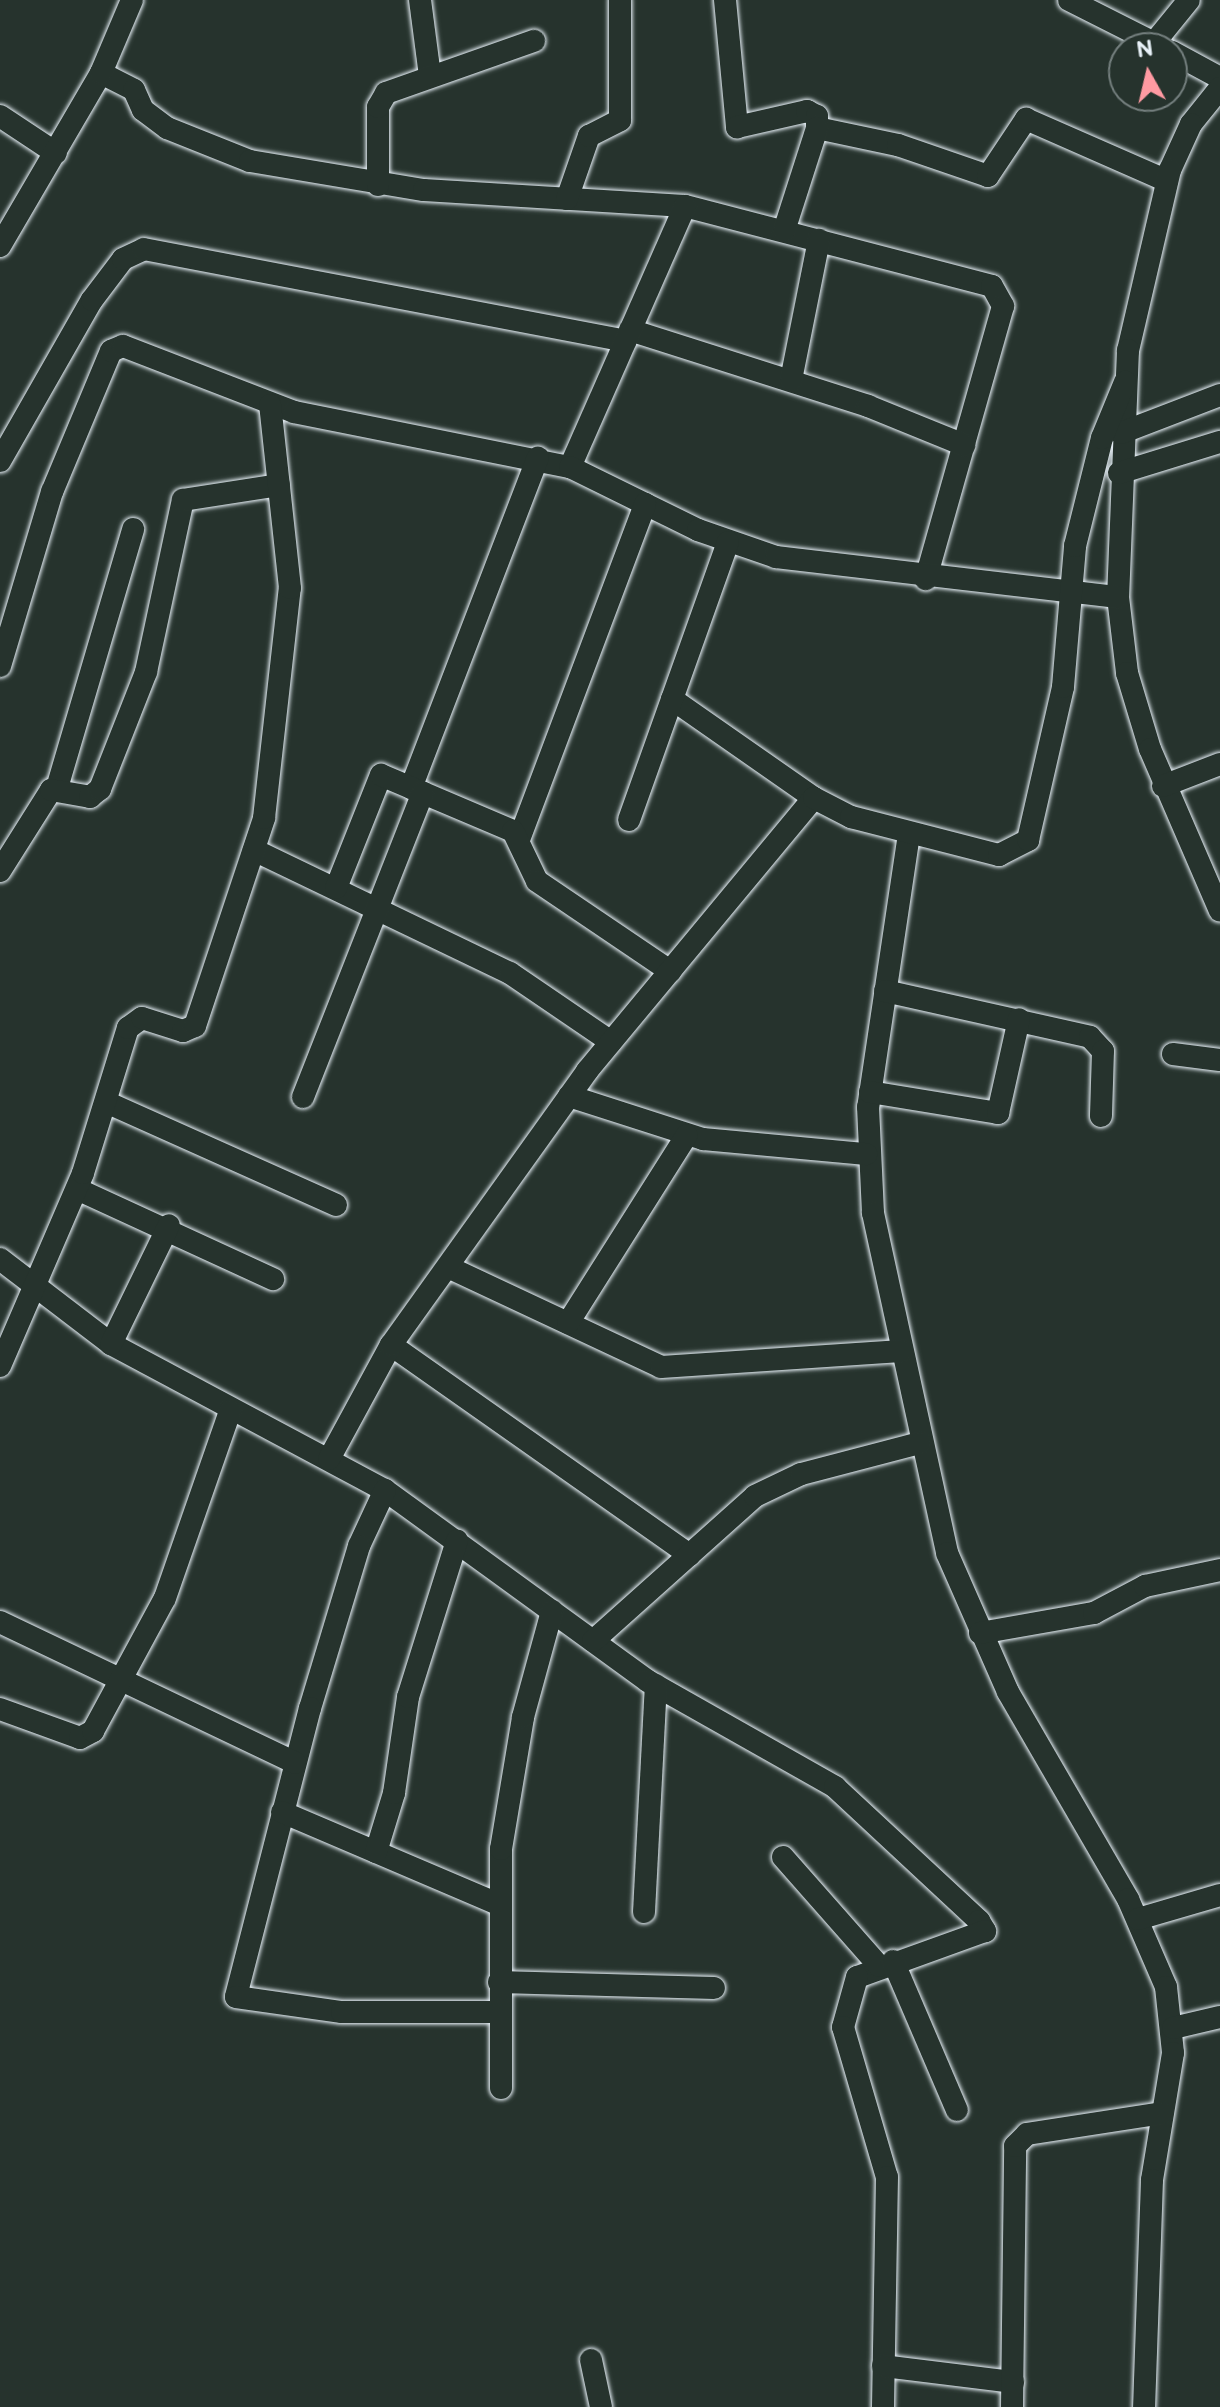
<!DOCTYPE html>
<html>
<head>
<meta charset="utf-8">
<style>
	body { margin:0 }
	#map { position:relative; width:1220px; height:2407px; overflow:hidden; background:#26332d; font-family:"Balsamiq Sans",sans-serif }
	div>[style] { position:absolute }
	.roads { filter:drop-shadow(0 0 2px #e8f1f8) drop-shadow(0 0 2px #e8f1f8) }
	.minor>* { height:22px; margin:-11px; padding:0 11px; transform-origin:11px; border-radius:11px; background:#26332d }
	span { translate:-50% -50%; white-space:nowrap; text-align:center; line-height:1.15; -webkit-text-stroke:6px #26332d; paint-order:stroke }
	.north { position:absolute; left:1108px; top:32px; width:80px; height:80px; box-sizing:border-box; background:#26332d; border:2px solid #747f7e; border-radius:50%; rotate:352deg; font-size:22px; font-weight:700; line-height:32px; text-align:center; color:#e8f1f8 }
	.north::after { content:''; display:block; margin:auto; width:28px; height:36px; background:#ff9aa2; clip-path:polygon(50% 0,100% 100%,50% 72%,0 100%) }
</style>
</head>
<body>
<div id="map">
	<div class="roads">
		<div class="minor">
			<div style="left:420px;top:0;width:77px;rotate:82.5deg"></div>
			<div style="left:725px;top:0;width:128px;rotate:84.6deg"></div>
			<div style="left:737px;top:127px;width:72px;rotate:-12.9deg"></div>
			<div style="left:807px;top:111px;width:11px;rotate:27deg"></div>
			<div style="left:817px;top:116px;width:12px;rotate:90deg"></div>
			<div style="left:817px;top:128px;width:83px;rotate:11.9deg"></div>
			<div style="left:898px;top:145px;width:95px;rotate:19deg"></div>
			<div style="left:988px;top:176px;width:69px;rotate:-56.3deg"></div>
			<div style="left:1026px;top:119px;width:154px;rotate:23.7deg"></div>
			<div style="left:1069px;top:0;width:106px;rotate:26.8deg"></div>
			<div style="left:1154px;top:43px;width:55px;rotate:-50.9deg"></div>
			<div style="left:1172px;top:52px;width:55px;rotate:28.4deg"></div>
			<div style="left:101px;top:73px;width:37px;rotate:27deg"></div>
			<div style="left:134px;top:90px;width:22px;rotate:66deg"></div>
			<div style="left:143px;top:110px;width:30px;rotate:37deg"></div>
			<div style="left:167px;top:128px;width:89px;rotate:21.7deg"></div>
			<div style="left:250px;top:161px;width:176px;rotate:9.5deg"></div>
			<div style="left:424px;top:190px;width:261px;rotate:3.5deg"></div>
			<div style="left:685px;top:206px;width:317px;rotate:14.6deg"></div>
			<div style="left:992px;top:286px;width:23px;rotate:61deg"></div>
			<div style="left:1003px;top:306px;width:284px;rotate:105.8deg"></div>
			<div style="left:1220px;top:88px;width:46px;rotate:128.9deg"></div>
			<div style="left:1191px;top:124px;width:51px;rotate:114.5deg"></div>
			<div style="left:1170px;top:170px;width:185px;rotate:103.1deg"></div>
			<div style="left:1128px;top:350px;width:247px;rotate:92.3deg"></div>
			<div style="left:1118px;top:597px;width:77px;rotate:83.2deg"></div>
			<div style="left:1127px;top:673px;width:79px;rotate:73.2deg"></div>
			<div style="left:1150px;top:749px;width:176px;rotate:66.6deg"></div>
			<div style="left:0;top:116px;width:67px;rotate:33.5deg"></div>
			<div style="left:378px;top:185px;width:78px;rotate:-90deg"></div>
			<div style="left:378px;top:107px;width:16px;rotate:-60deg"></div>
			<div style="left:386px;top:93px;width:157px;rotate:-19.4deg"></div>
			<div style="left:567px;top:199px;width:67px;rotate:-70.8deg"></div>
			<div style="left:589px;top:136px;width:35px;rotate:-27deg"></div>
			<div style="left:620px;top:120px;width:120px;rotate:-90deg"></div>
			<div style="left:784px;top:231px;width:108px;rotate:-72.2deg"></div>
			<div style="left:0;top:246px;width:200px;rotate:-59.7deg"></div>
			<div style="left:101px;top:73px;width:79px;rotate:-67deg"></div>
			<div style="left:630px;top:330px;width:250px;rotate:17.7deg"></div>
			<div style="left:868px;top:406px;width:104px;rotate:22.1deg"></div>
			<div style="left:791px;top:380px;width:143px;rotate:-78.7deg"></div>
			<div style="left:1121px;top:433px;width:106px;rotate:-21deg"></div>
			<div style="left:0;top:461px;width:185px;rotate:-60.3deg"></div>
			<div style="left:92px;top:300px;width:51px;rotate:-52.9deg"></div>
			<div style="left:123px;top:259px;width:23px;rotate:-25deg"></div>
			<div style="left:144px;top:249px;width:490px;rotate:10.8deg"></div>
			<div style="left:570px;top:467px;width:285px;rotate:-66.2deg"></div>
			<div style="left:1119px;top:473px;width:106px;rotate:-17.1deg"></div>
			<div style="left:0;top:666px;width:182px;rotate:-73.4deg"></div>
			<div style="left:52px;top:492px;width:153px;rotate:-67.3deg"></div>
			<div style="left:111px;top:351px;width:13px;rotate:-23deg"></div>
			<div style="left:123px;top:346px;width:183px;rotate:21.1deg"></div>
			<div style="left:294px;top:412px;width:281px;rotate:11.3deg"></div>
			<div style="left:570px;top:467px;width:143px;rotate:26.2deg"></div>
			<div style="left:698px;top:530px;width:83px;rotate:19.1deg"></div>
			<div style="left:776px;top:557px;width:344px;rotate:6.7deg"></div>
			<div style="left:672px;top:699px;width:173px;rotate:34.9deg"></div>
			<div style="left:1163px;top:786px;width:61px;rotate:-21.1deg"></div>
			<div style="left:57px;top:788px;width:270px;rotate:-73.6deg"></div>
			<div style="left:411px;top:788px;width:354px;rotate:-69deg"></div>
			<div style="left:629px;top:820px;width:295px;rotate:-70.4deg"></div>
			<div style="left:909px;top:834px;width:276px;rotate:98.5deg"></div>
			<div style="left:868px;top:1107px;width:106px;rotate:87.3deg"></div>
			<div style="left:873px;top:1213px;width:348px;rotate:77.7deg"></div>
			<div style="left:947px;top:1553px;width:152px;rotate:66.3deg"></div>
			<div style="left:1008px;top:1692px;width:239px;rotate:59.9deg"></div>
			<div style="left:1128px;top:1899px;width:96px;rotate:66.6deg"></div>
			<div style="left:1166px;top:1987px;width:66px;rotate:83.9deg"></div>
			<div style="left:1173px;top:2053px;width:129px;rotate:99.4deg"></div>
			<div style="left:1152px;top:2180px;width:227px;rotate:92deg"></div>
			<div style="left:520px;top:837px;width:356px;rotate:-69.4deg"></div>
			<div style="left:254px;top:850px;width:284px;rotate:25.7deg"></div>
			<div style="left:510px;top:973px;width:122px;rotate:34.3deg"></div>
			<div style="left:0;top:871px;width:96px;rotate:-57.8deg"></div>
			<div style="left:51px;top:790px;width:40px;rotate:10deg"></div>
			<div style="left:90px;top:797px;width:13px;rotate:-39deg"></div>
			<div style="left:100px;top:789px;width:126px;rotate:-68.5deg"></div>
			<div style="left:146px;top:672px;width:176px;rotate:-77.9deg"></div>
			<div style="left:183px;top:500px;width:97px;rotate:-8.9deg"></div>
			<div style="left:336px;top:888px;width:122px;rotate:-68.3deg"></div>
			<div style="left:381px;top:775px;width:143px;rotate:23deg"></div>
			<div style="left:513px;top:831px;width:55px;rotate:64.4deg"></div>
			<div style="left:537px;top:881px;width:161px;rotate:34.1deg"></div>
			<div style="left:885px;top:991px;width:210px;rotate:12.6deg"></div>
			<div style="left:1090px;top:1037px;width:19px;rotate:47deg"></div>
			<div style="left:1103px;top:1051px;width:65px;rotate:91.8deg"></div>
			<div style="left:1173px;top:1054px;width:47px;rotate:7.3deg"></div>
			<div style="left:870px;top:1092px;width:130px;rotate:9.3deg"></div>
			<div style="left:998px;top:1113px;width:96px;rotate:-77.4deg"></div>
			<div style="left:569px;top:1096px;width:141px;rotate:17.8deg"></div>
			<div style="left:703px;top:1139px;width:164px;rotate:5.3deg"></div>
			<div style="left:303px;top:1097px;width:327px;rotate:-68.5deg"></div>
			<div style="left:106px;top:1102px;width:252px;rotate:24.1deg"></div>
			<div style="left:77px;top:1189px;width:216px;rotate:24.7deg"></div>
			<div style="left:0;top:1259px;width:140px;rotate:37.4deg"></div>
			<div style="left:111px;top:1344px;width:310px;rotate:28.1deg"></div>
			<div style="left:385px;top:1490px;width:325px;rotate:36deg"></div>
			<div style="left:648px;top:1681px;width:215px;rotate:29.5deg"></div>
			<div style="left:835px;top:1787px;width:197px;rotate:42.9deg"></div>
			<div style="left:979px;top:1921px;width:12px;rotate:59deg"></div>
			<div style="left:985px;top:1931px;width:136px;rotate:160.2deg"></div>
			<div style="left:857px;top:1977px;width:52px;rotate:105.6deg"></div>
			<div style="left:843px;top:2027px;width:156px;rotate:73.7deg"></div>
			<div style="left:887px;top:2177px;width:230px;rotate:91deg"></div>
			<div style="left:448px;top:1267px;width:235px;rotate:25.1deg"></div>
			<div style="left:661px;top:1367px;width:241px;rotate:-3.8deg"></div>
			<div style="left:568px;top:1323px;width:222px;rotate:-57.7deg"></div>
			<div style="left:111px;top:1344px;width:132px;rotate:-64deg"></div>
			<div style="left:391px;top:1345px;width:365px;rotate:35.1deg"></div>
			<div style="left:0;top:1366px;width:210px;rotate:-66.7deg"></div>
			<div style="left:83px;top:1173px;width:152px;rotate:-72.8deg"></div>
			<div style="left:128px;top:1028px;width:17px;rotate:-36deg"></div>
			<div style="left:142px;top:1018px;width:43px;rotate:17.6deg"></div>
			<div style="left:183px;top:1031px;width:13px;rotate:-23deg"></div>
			<div style="left:195px;top:1026px;width:219px;rotate:-71.6deg"></div>
			<div style="left:264px;top:818px;width:231px;rotate:-83.6deg"></div>
			<div style="left:290px;top:588px;width:184px;rotate:-96.2deg"></div>
			<div style="left:329px;top:1459px;width:130px;rotate:-61.5deg"></div>
			<div style="left:391px;top:1345px;width:337px;rotate:-54.4deg"></div>
			<div style="left:587px;top:1071px;width:355px;rotate:-50.3deg"></div>
			<div style="left:814px;top:798px;width:42px;rotate:27.2deg"></div>
			<div style="left:851px;top:817px;width:153px;rotate:14.4deg"></div>
			<div style="left:999px;top:855px;width:33px;rotate:-27deg"></div>
			<div style="left:1028px;top:840px;width:157px;rotate:-77.1deg"></div>
			<div style="left:1063px;top:687px;width:142px;rotate:-85.1deg"></div>
			<div style="left:1075px;top:546px;width:111px;rotate:-76deg"></div>
			<div style="left:1102px;top:438px;width:61px;rotate:-67.7deg"></div>
			<div style="left:385px;top:1490px;width:62px;rotate:114.9deg"></div>
			<div style="left:359px;top:1546px;width:169px;rotate:106.8deg"></div>
			<div style="left:310px;top:1708px;width:298px;rotate:104.4deg"></div>
			<div style="left:236px;top:1997px;width:107px;rotate:8.1deg"></div>
			<div style="left:342px;top:2012px;width:157px"></div>
			<div style="left:0;top:1622px;width:327px;rotate:25.5deg"></div>
			<div style="left:980px;top:1633px;width:116px;rotate:-10deg"></div>
			<div style="left:1094px;top:1613px;width:58px;rotate:-27.9deg"></div>
			<div style="left:1145px;top:1586px;width:77px;rotate:-12deg"></div>
			<div style="left:593px;top:1641px;width:217px;rotate:-41.8deg"></div>
			<div style="left:755px;top:1496px;width:51px;rotate:-25.6deg"></div>
			<div style="left:801px;top:1474px;width:123px;rotate:-14.6deg"></div>
			<div style="left:0;top:1709px;width:85px;rotate:19.9deg"></div>
			<div style="left:80px;top:1738px;width:15px;rotate:-28deg"></div>
			<div style="left:93px;top:1731px;width:151px;rotate:-61.6deg"></div>
			<div style="left:165px;top:1598px;width:198px;rotate:-70.8deg"></div>
			<div style="left:282px;top:1812px;width:235px;rotate:23.1deg"></div>
			<div style="left:376px;top:1852px;width:62px;rotate:-73deg"></div>
			<div style="left:394px;top:1793px;width:97px;rotate:-81.7deg"></div>
			<div style="left:408px;top:1697px;width:164px;rotate:-72.6deg"></div>
			<div style="left:783px;top:1857px;width:145px;rotate:48.6deg"></div>
			<div style="left:644px;top:1912px;width:227px;rotate:-87deg"></div>
			<div style="left:1138px;top:1919px;width:85px;rotate:-16.3deg"></div>
			<div style="left:893px;top:1961px;width:162px;rotate:66.8deg"></div>
			<div style="left:499px;top:1982px;width:215px;rotate:1.6deg"></div>
			<div style="left:1173px;top:2028px;width:48px;rotate:-13.2deg"></div>
			<div style="left:501px;top:2088px;width:239px;rotate:-90deg"></div>
			<div style="left:501px;top:1849px;width:134px;rotate:-80.5deg"></div>
			<div style="left:523px;top:1717px;width:110px;rotate:-74.7deg"></div>
			<div style="left:591px;top:2360px;width:48px;rotate:78deg"></div>
			<div style="left:883px;top:2366px;width:131px;rotate:7deg"></div>
			<div style="left:1012px;top:2407px;width:261px;rotate:-89.3deg"></div>
			<div style="left:1015px;top:2146px;width:17px;rotate:-45deg"></div>
			<div style="left:1027px;top:2134px;width:137px;rotate:-8.8deg"></div>
		</div>
	</div>
	<div class="north">N</div>
</div>
</body>
</html>
